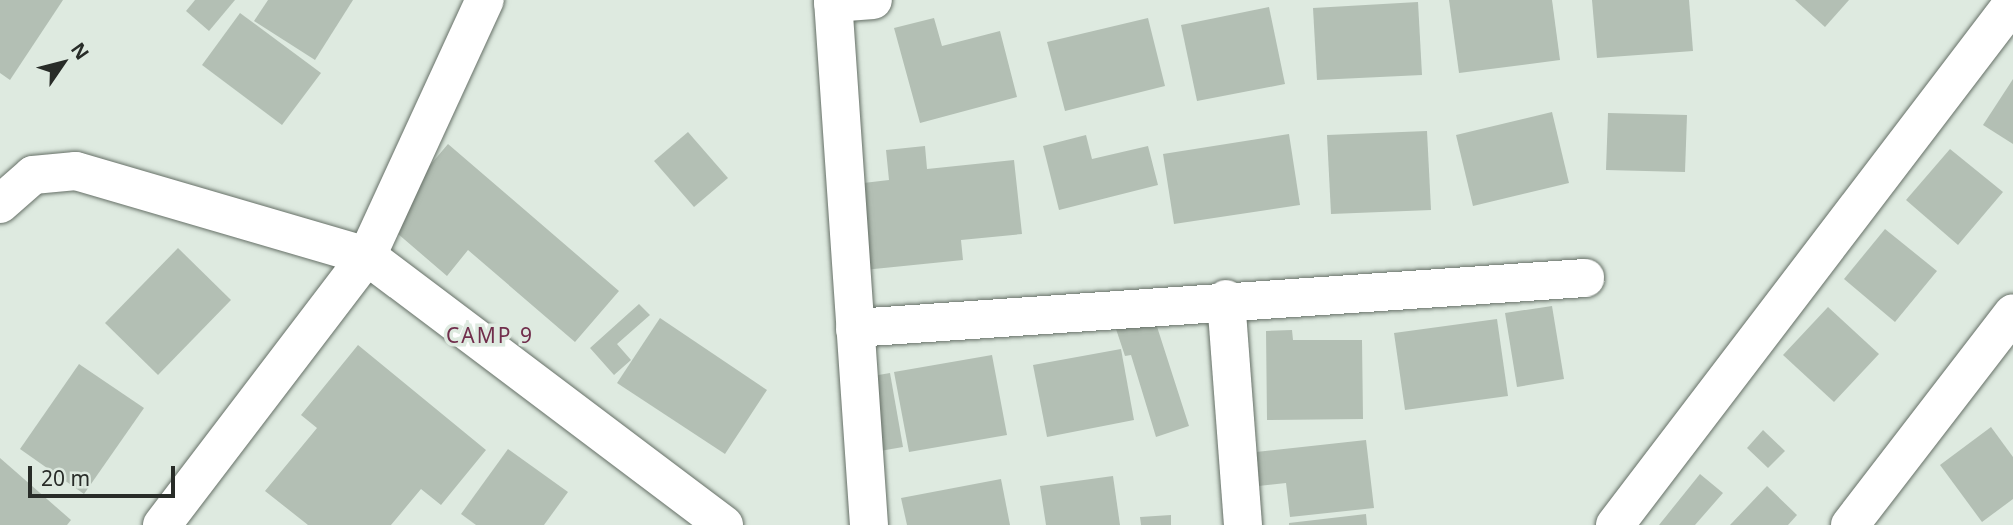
<!DOCTYPE html>
<html>
<head>
<meta charset="utf-8">
<style>
	body { margin:0 }
	#map { position:relative; width:2013px; height:525px; overflow:hidden; background:#deeae0; font-family:"Noto Sans",sans-serif }
	div>[style] { position:absolute }
	.building>* { inset:0; background:#b3bfb4 }
	.roads { filter:drop-shadow(0 0 2px #667067) drop-shadow(0 0 2px #667067) }
	.street>* { height:38px; margin:-19px; padding:0 19px; transform-origin:19px; border-radius:19px; background:#fff }
	span { translate:-50% -50%; white-space:nowrap; text-align:center; line-height:1.15; -webkit-text-stroke:7px #deeae0; paint-order:stroke }
	.neighbourhood-label { font-size:21px; color:#712e4c; letter-spacing:2px }
	.north { position:absolute; left:28px; top:28px; width:70px; height:70px; -webkit-text-stroke:5px #deeae0; paint-order:stroke; rotate:55deg; font-size:19px; font-weight:700; line-height:28px; text-align:center; color:#282c28 }
	.north::after { content:''; display:block; margin:auto; width:24px; height:32px; background:#282c28; clip-path:polygon(50% 0,100% 100%,50% 72%,0 100%) }
	.scale { position:absolute; left:28px; top:466px; width:147px; height:32px; box-sizing:border-box; border:4px solid #282c28; border-top:0; padding-left:9px; font-size:21px; line-height:24px; white-space:nowrap; color:#282c28; -webkit-text-stroke:5px #deeae0; paint-order:stroke }
</style>
</head>
<body>
<div id="map">
	<div class="building">
		<div style="clip-path:polygon(0 0,63px 0,10px 80px,0 73px)"></div>
		<div style="clip-path:polygon(195px 0,235px 0,209px 31px,186px 11px)"></div>
		<div style="clip-path:polygon(268px 0,353px 0,315px 60px,254px 21px)"></div>
		<div style="clip-path:polygon(1449px 0,1552px 0,1560px 60px,1459px 73px)"></div>
		<div style="clip-path:polygon(1592px 0,1689px 0,1693px 51px,1597px 58px)"></div>
		<div style="clip-path:polygon(1795px 0,1849px 0,1825px 27px)"></div>
		<div style="clip-path:polygon(1418px 2px,1422px 75px,1317px 80px,1313px 8px)"></div>
		<div style="clip-path:polygon(1269px 7px,1285px 84px,1197px 101px,1181px 25px)"></div>
		<div style="clip-path:polygon(240px 13px,321px 73px,282px 125px,202px 65px)"></div>
		<div style="clip-path:polygon(934px 18px,942px 46px,1000px 31px,1017px 97px,920px 123px,894px 28px)"></div>
		<div style="clip-path:polygon(1148px 18px,1165px 86px,1065px 111px,1047px 42px)"></div>
		<div style="clip-path:polygon(2013px 79px,2013px 144px,1983px 125px)"></div>
		<div style="clip-path:polygon(1552px 112px,1569px 183px,1473px 206px,1456px 135px)"></div>
		<div style="clip-path:polygon(1608px 113px,1687px 115px,1685px 172px,1606px 170px)"></div>
		<div style="clip-path:polygon(1427px 131px,1431px 210px,1331px 214px,1327px 135px)"></div>
		<div style="clip-path:polygon(688px 132px,728px 178px,694px 207px,654px 161px)"></div>
		<div style="clip-path:polygon(1289px 134px,1300px 205px,1174px 224px,1163px 154px)"></div>
		<div style="clip-path:polygon(1086px 135px,1092px 159px,1148px 146px,1158px 185px,1059px 210px,1043px 146px)"></div>
		<div style="clip-path:polygon(448px 144px,619px 291px,575px 342px,468px 250px,447px 276px,383px 221px)"></div>
		<div style="clip-path:polygon(925px 146px,927px 169px,1014px 160px,1022px 234px,961px 240px,963px 260px,864px 270px,855px 184px,889px 180px,886px 150px)"></div>
		<div style="clip-path:polygon(1950px 149px,2003px 192px,1958px 245px,1906px 200px)"></div>
		<div style="clip-path:polygon(1885px 229px,1937px 271px,1895px 322px,1844px 279px)"></div>
		<div style="clip-path:polygon(178px 248px,231px 300px,158px 375px,105px 323px)"></div>
		<div style="clip-path:polygon(639px 304px,650px 315px,617px 344px,631px 360px,614px 375px,590px 348px)"></div>
		<div style="clip-path:polygon(1552px 306px,1564px 379px,1517px 387px,1505px 313px)"></div>
		<div style="clip-path:polygon(1828px 307px,1879px 354px,1834px 402px,1783px 355px)"></div>
		<div style="clip-path:polygon(1151px 308px,1189px 426px,1156px 437px,1131px 355px,1125px 356px,1113px 320px)"></div>
		<div style="clip-path:polygon(660px 318px,767px 390px,725px 454px,617px 383px)"></div>
		<div style="clip-path:polygon(1497px 319px,1508px 396px,1405px 410px,1394px 333px)"></div>
		<div style="clip-path:polygon(1292px 330px,1293px 340px,1362px 340px,1363px 419px,1267px 420px,1266px 331px)"></div>
		<div style="clip-path:polygon(358px 345px,486px 450px,441px 505px,421px 489px,391px 525px,308px 525px,265px 491px,317px 428px,301px 415px)"></div>
		<div style="clip-path:polygon(1121px 349px,1134px 420px,1047px 437px,1033px 365px)"></div>
		<div style="clip-path:polygon(992px 355px,1007px 435px,909px 452px,894px 372px)"></div>
		<div style="clip-path:polygon(79px 364px,144px 408px,84px 494px,20px 449px)"></div>
		<div style="clip-path:polygon(890px 373px,903px 447px,880px 451px,867px 377px)"></div>
		<div style="clip-path:polygon(1991px 427px,2013px 457px,2013px 499px,1982px 522px,1940px 465px)"></div>
		<div style="clip-path:polygon(1763px 430px,1785px 451px,1768px 468px,1747px 448px)"></div>
		<div style="clip-path:polygon(1366px 440px,1374px 508px,1290px 517px,1286px 483px,1241px 488px,1238px 454px)"></div>
		<div style="clip-path:polygon(508px 449px,568px 492px,544px 525px,476px 525px,461px 514px)"></div>
		<div style="clip-path:polygon(0 458px,71px 520px,67px 525px,0 525px)"></div>
		<div style="clip-path:polygon(1700px 474px,1723px 493px,1695px 525px,1659px 525px)"></div>
		<div style="clip-path:polygon(1113px 476px,1120px 525px,1046px 525px,1040px 486px)"></div>
		<div style="clip-path:polygon(1001px 479px,1010px 525px,907px 525px,901px 498px)"></div>
		<div style="clip-path:polygon(1767px 486px,1797px 515px,1788px 525px,1730px 525px)"></div>
		<div style="clip-path:polygon(1366px 514px,1367px 525px,1289px 525px,1289px 523px)"></div>
		<div style="clip-path:polygon(1171px 515px,1171px 525px,1141px 525px,1140px 517px)"></div>
	</div>
	<div class="roads">
		<div class="street">
			<div style="left:833px;top:0;width:526px;rotate:86.08deg"></div>
			<div style="left:833px;top:3px;width:40px;rotate:-4.3deg"></div>
			<div style="left:0;top:204px;width:44px;rotate:-41.3deg"></div>
			<div style="left:33px;top:175px;width:43px;rotate:-5.3deg"></div>
			<div style="left:76px;top:171px;width:303px;rotate:16.3deg"></div>
			<div style="left:367px;top:256px;width:447px;rotate:37deg"></div>
			<div style="left:1226px;top:299px;width:227px;rotate:85.7deg"></div>
			<div style="left:855px;top:328px;width:732px;rotate:-3.92deg"></div>
			<div style="left:162px;top:525px;width:338px;rotate:-52.7deg"></div>
			<div style="left:367px;top:256px;width:282px;rotate:-65.3deg"></div>
			<div style="left:1615px;top:525px;width:656px;rotate:-52.68deg"></div>
			<div style="left:1850px;top:525px;width:267px;rotate:-52.4deg"></div>
		</div>
	</div>
	<div class="neighbourhood-label">
		<span style="left:490px;top:335px">CAMP 9</span>
	</div>
	<div class="north">N</div>
	<div class="scale">20 m</div>
</div>
</body>
</html>
